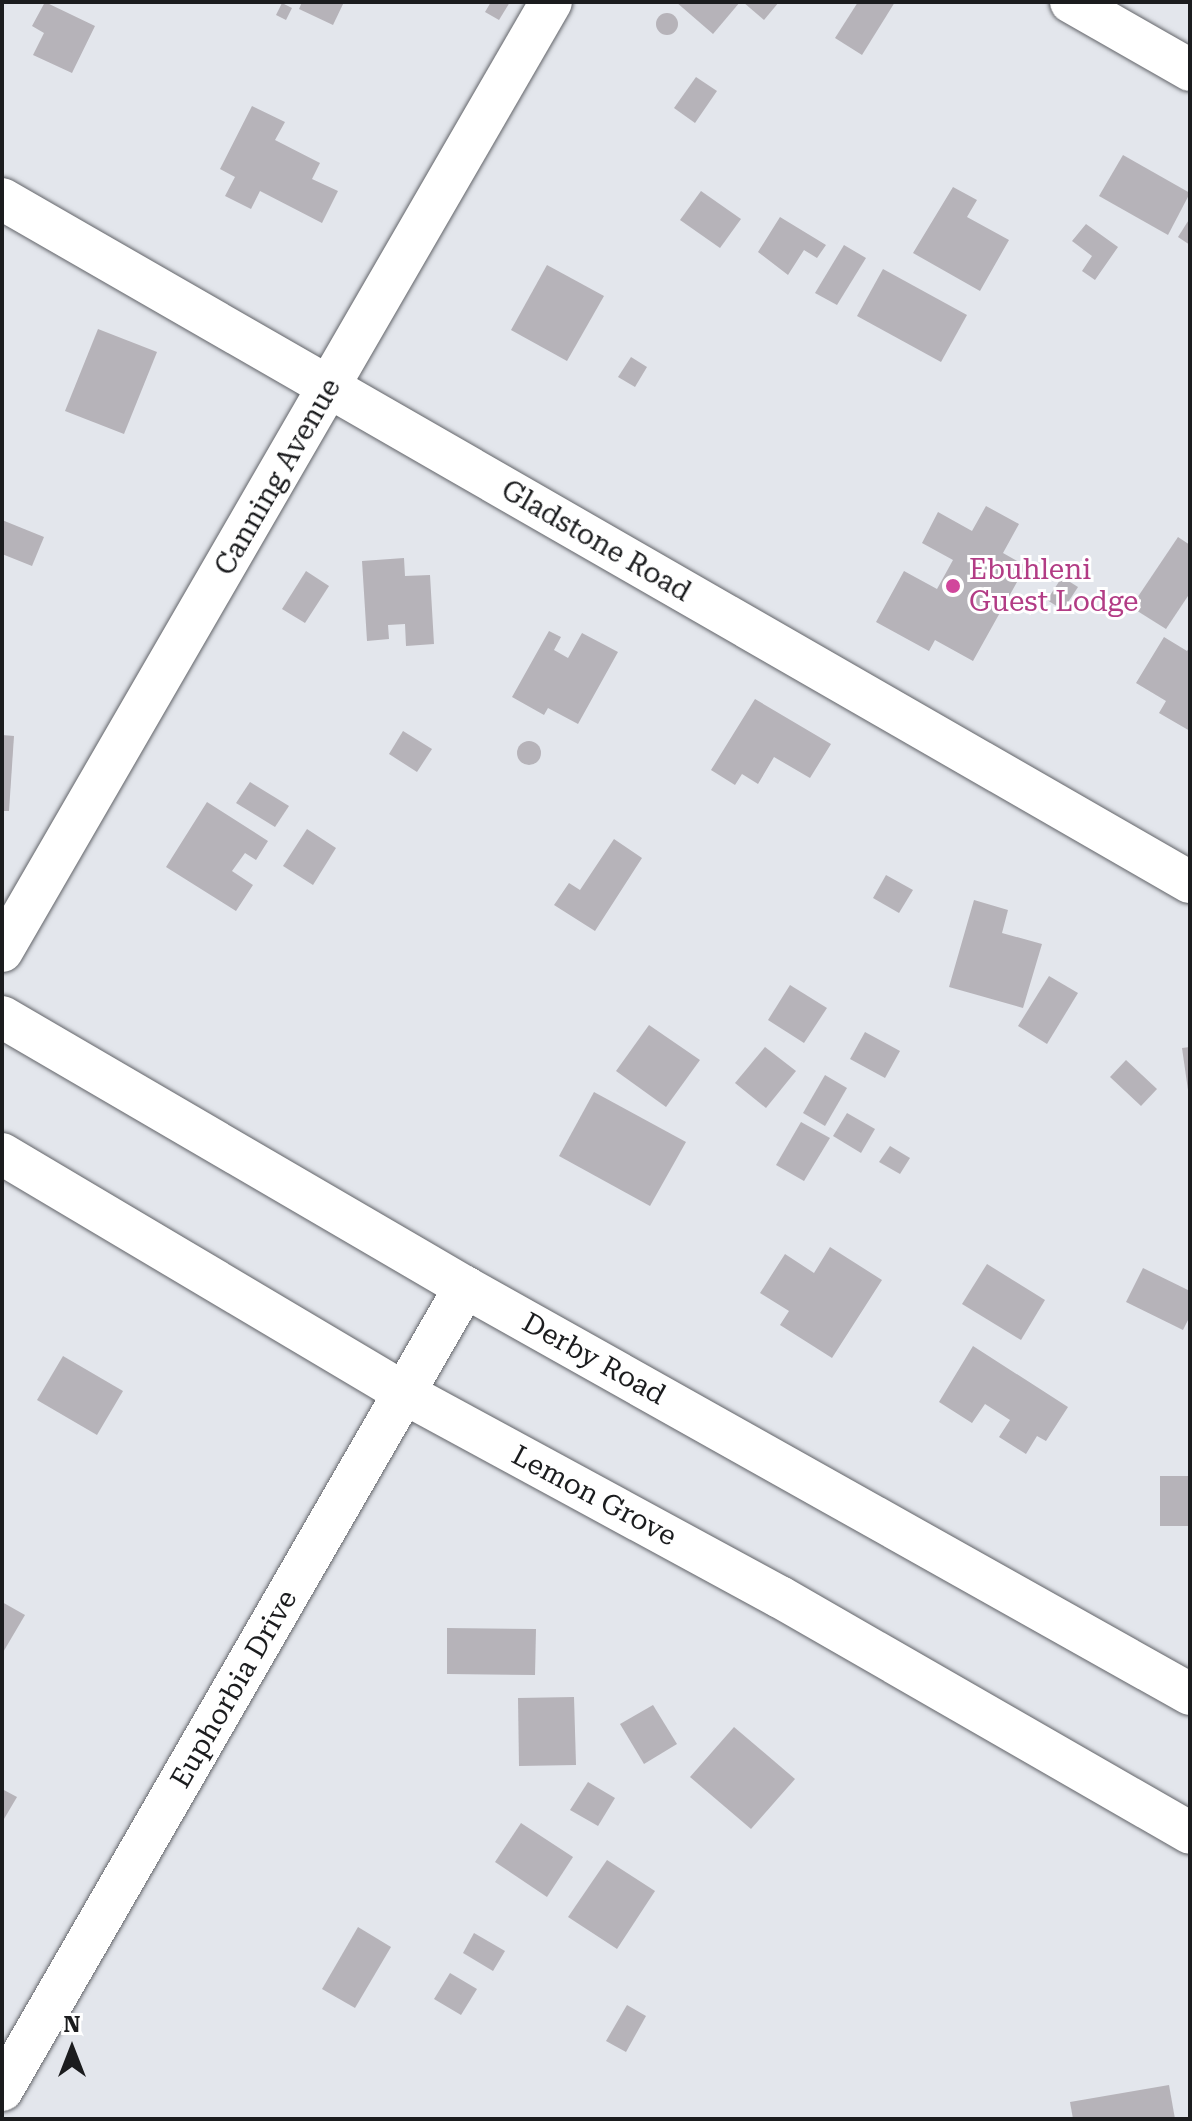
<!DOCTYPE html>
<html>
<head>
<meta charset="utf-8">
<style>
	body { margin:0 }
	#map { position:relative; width:1192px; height:2121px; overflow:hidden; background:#e3e6ec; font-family:"Roboto Serif",serif }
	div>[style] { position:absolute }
	.building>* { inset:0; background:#b6b3b9 }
	.round { border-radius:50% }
	.roads { filter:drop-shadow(0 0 2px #626469) drop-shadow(0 0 2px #626469) }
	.minor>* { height:42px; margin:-21px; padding:0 21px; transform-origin:21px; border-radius:21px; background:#fff }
	.dots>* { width:22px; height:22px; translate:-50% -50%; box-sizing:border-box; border:4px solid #fff; border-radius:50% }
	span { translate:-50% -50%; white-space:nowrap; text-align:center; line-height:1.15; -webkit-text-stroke:6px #fff; paint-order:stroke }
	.street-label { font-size:28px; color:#1b1c1e }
	.hotel-label { font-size:28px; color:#b23c85 }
	.left { translate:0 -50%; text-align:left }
	.frame { position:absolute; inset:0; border:4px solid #1b1c1e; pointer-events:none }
	.north { position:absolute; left:32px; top:2009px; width:80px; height:80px; -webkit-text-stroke:6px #fff; paint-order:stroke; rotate:0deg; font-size:22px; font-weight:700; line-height:32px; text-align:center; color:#1b1c1e }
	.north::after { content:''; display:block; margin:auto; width:28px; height:36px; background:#1b1c1e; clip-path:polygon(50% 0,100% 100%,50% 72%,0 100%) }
</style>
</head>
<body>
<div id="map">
	<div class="building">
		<div style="clip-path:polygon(45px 2px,95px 26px,72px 73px,33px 55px,44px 33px,32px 26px)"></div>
		<div style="clip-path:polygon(302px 2px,344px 2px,333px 25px,299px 9px)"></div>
		<div style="clip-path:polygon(491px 2px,510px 2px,499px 20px,485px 12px)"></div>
		<div style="clip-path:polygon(676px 2px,740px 2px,713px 34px)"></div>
		<div style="clip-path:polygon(743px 2px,779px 2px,764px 20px)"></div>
		<div style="clip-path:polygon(858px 2px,895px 2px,862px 55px,835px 38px)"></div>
		<div style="clip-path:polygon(282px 3px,292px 8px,286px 20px,276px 15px)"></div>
		<div class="round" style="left:656px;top:13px;width:22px;height:22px"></div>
		<div style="clip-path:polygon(696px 77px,717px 91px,695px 123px,674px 108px)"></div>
		<div style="clip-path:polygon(252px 106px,285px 122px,275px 140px,320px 163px,312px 179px,338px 191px,322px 223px,260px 191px,251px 209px,225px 196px,235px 177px,220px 169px)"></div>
		<div style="clip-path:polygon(1123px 155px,1190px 193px,1168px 235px,1099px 196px)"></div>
		<div style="clip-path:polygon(953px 187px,977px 200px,967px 217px,1009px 240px,980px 291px,913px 253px)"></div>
		<div style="clip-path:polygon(701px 191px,741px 219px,720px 248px,680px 220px)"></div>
		<div style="clip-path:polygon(780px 217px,826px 245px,817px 258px,804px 250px,788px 275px,758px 252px)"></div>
		<div style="clip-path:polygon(1190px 218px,1190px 245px,1178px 237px)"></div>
		<div style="clip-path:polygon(1086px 224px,1118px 247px,1095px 280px,1082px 271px,1092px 256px,1072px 241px)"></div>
		<div style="clip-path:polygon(844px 245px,866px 258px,837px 305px,815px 293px)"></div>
		<div style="clip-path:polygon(547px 265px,604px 296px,567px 361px,511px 330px)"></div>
		<div style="clip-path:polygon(883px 269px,967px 315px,941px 362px,857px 316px)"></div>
		<div style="clip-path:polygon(98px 329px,157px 352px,124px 434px,65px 411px)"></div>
		<div style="clip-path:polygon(631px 357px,647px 367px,635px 387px,618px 377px)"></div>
		<div style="clip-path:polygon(986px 506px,1019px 524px,1003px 553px,1026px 566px,973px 661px,935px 640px,929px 651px,876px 622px,904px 571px,937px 589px,953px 560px,922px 543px,938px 512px,972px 531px)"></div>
		<div style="clip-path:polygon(2px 520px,44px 537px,32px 566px,2px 554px)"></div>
		<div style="clip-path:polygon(1178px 537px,1190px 545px,1190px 593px,1166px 629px,1131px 607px)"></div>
		<div style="clip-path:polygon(404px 558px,405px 576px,430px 575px,434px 644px,406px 646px,405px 624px,388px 625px,389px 639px,367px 641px,362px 561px)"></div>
		<div style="clip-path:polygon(306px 571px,329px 586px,305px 623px,282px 609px)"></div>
		<div style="clip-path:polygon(1062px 577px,1078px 587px,1063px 610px,1047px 600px)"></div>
		<div style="clip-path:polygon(549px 631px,561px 637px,554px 650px,568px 658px,582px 633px,618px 652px,578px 724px,548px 708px,544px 715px,512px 697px)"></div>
		<div style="clip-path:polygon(1164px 637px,1187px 651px,1190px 646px,1190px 731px,1159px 713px,1166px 701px,1136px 683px)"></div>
		<div style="clip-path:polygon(755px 699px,831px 744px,810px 778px,774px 757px,758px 784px,742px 774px,735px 785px,711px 770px)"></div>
		<div style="clip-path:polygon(403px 731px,432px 749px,417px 772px,389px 754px)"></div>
		<div style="clip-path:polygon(2px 735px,14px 736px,9px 811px,2px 811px)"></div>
		<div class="round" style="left:517px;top:741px;width:24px;height:24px"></div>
		<div style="clip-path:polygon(250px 782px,289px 806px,275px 827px,236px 803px)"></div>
		<div style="clip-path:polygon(207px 802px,268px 841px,256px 860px,245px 853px,232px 871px,253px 885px,236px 911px,166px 867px)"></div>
		<div style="clip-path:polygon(307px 829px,336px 848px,313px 885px,283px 866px)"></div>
		<div style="clip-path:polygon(614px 839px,642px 858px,595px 931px,554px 905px,569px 883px,580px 890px)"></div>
		<div style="clip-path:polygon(886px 875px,913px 890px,899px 913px,873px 898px)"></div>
		<div style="clip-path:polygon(974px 900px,1008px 910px,1002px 933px,1042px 944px,1023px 1008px,949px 987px)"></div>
		<div style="clip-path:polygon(1049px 976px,1078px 993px,1047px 1044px,1018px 1026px)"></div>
		<div style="clip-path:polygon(790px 985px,827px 1008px,804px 1043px,768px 1020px)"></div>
		<div style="clip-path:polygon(649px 1025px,700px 1060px,666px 1107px,616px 1071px)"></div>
		<div style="clip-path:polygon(865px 1032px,900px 1051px,885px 1078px,850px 1059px)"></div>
		<div style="clip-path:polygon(765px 1047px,796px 1071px,766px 1108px,735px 1083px)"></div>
		<div style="clip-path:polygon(1190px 1047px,1190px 1090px,1188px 1090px,1182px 1048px)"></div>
		<div style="clip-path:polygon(1126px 1060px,1157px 1089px,1141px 1106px,1110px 1077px)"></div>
		<div style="clip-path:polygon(825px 1075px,847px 1088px,825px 1126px,803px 1113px)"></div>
		<div style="clip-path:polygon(594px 1092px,686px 1142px,650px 1206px,559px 1156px)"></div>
		<div style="clip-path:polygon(847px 1113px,875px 1129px,861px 1153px,833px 1136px)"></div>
		<div style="clip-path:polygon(801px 1122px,830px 1138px,804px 1181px,776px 1165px)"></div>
		<div style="clip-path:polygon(890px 1146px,910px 1158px,900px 1174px,879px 1162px)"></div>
		<div style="clip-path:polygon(830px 1247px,882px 1280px,832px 1358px,780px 1325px,789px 1311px,760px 1293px,785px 1254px,814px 1273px)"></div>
		<div style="clip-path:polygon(987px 1264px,1045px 1300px,1021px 1340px,962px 1304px)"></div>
		<div style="clip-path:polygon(1143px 1268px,1190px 1291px,1190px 1316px,1183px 1330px,1126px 1302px)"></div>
		<div style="clip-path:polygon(973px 1346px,1068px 1407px,1046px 1441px,1037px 1436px,1026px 1454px,999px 1437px,1010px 1420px,985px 1404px,972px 1423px,939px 1402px)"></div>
		<div style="clip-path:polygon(63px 1356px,123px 1391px,97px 1435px,37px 1400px)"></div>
		<div style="clip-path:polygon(1160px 1476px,1190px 1476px,1190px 1526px,1160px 1526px)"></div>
		<div style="clip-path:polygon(2px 1602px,25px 1615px,2px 1654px)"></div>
		<div style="clip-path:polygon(447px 1628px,536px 1629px,535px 1675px,447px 1674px)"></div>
		<div style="clip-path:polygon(574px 1697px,576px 1765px,519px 1766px,518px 1698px)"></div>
		<div style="clip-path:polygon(653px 1705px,677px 1744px,644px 1764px,620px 1724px)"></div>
		<div style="clip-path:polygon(734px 1727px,795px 1779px,751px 1829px,690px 1777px)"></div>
		<div style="clip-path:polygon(588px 1782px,615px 1798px,598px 1826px,570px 1810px)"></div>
		<div style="clip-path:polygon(2px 1789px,17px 1797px,4px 1819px,2px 1818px)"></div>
		<div style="clip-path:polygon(521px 1823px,573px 1857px,547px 1897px,495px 1862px)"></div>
		<div style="clip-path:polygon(607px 1860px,655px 1891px,617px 1949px,568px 1917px)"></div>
		<div style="clip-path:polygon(358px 1927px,391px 1947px,355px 2008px,322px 1989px)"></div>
		<div style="clip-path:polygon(474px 1933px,505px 1951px,493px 1971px,463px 1953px)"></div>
		<div style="clip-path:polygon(450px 1973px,477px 1989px,461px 2015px,434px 1999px)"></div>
		<div style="clip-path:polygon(627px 2005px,646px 2016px,626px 2052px,606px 2041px)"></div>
		<div style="clip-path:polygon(1169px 2085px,1175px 2119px,1073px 2119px,1070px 2102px)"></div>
	</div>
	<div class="roads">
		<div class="minor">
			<div style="left:1071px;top:2px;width:137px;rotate:29.7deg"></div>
			<div style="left:2px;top:199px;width:1370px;rotate:29.9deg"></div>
			<div style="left:2px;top:951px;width:1096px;rotate:-59.95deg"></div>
			<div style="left:2px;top:1017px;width:536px;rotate:30.25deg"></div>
			<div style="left:465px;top:1287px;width:831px;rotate:29.31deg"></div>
			<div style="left:2px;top:1154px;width:468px;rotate:30.7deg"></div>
			<div style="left:404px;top:1393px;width:428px;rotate:28.5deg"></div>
			<div style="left:780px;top:1597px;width:473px;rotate:29.9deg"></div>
			<div style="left:2px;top:2090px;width:927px;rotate:-60.03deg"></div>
		</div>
	</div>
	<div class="dots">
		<div style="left:953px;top:586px;background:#d1479c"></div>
	</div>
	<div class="street-label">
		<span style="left:278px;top:477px;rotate:-60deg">Canning Avenue</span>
		<span style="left:596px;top:541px;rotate:30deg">Gladstone Road</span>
		<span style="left:594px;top:1359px;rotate:29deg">Derby Road</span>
		<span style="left:594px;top:1496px;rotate:28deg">Lemon Grove</span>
		<span style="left:234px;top:1689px;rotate:-60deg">Euphorbia Drive</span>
	</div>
	<div class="hotel-label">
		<span class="left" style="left:969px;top:586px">Ebuhleni<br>Guest Lodge</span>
	</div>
	<div class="frame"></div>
	<div class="north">N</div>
</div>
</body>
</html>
